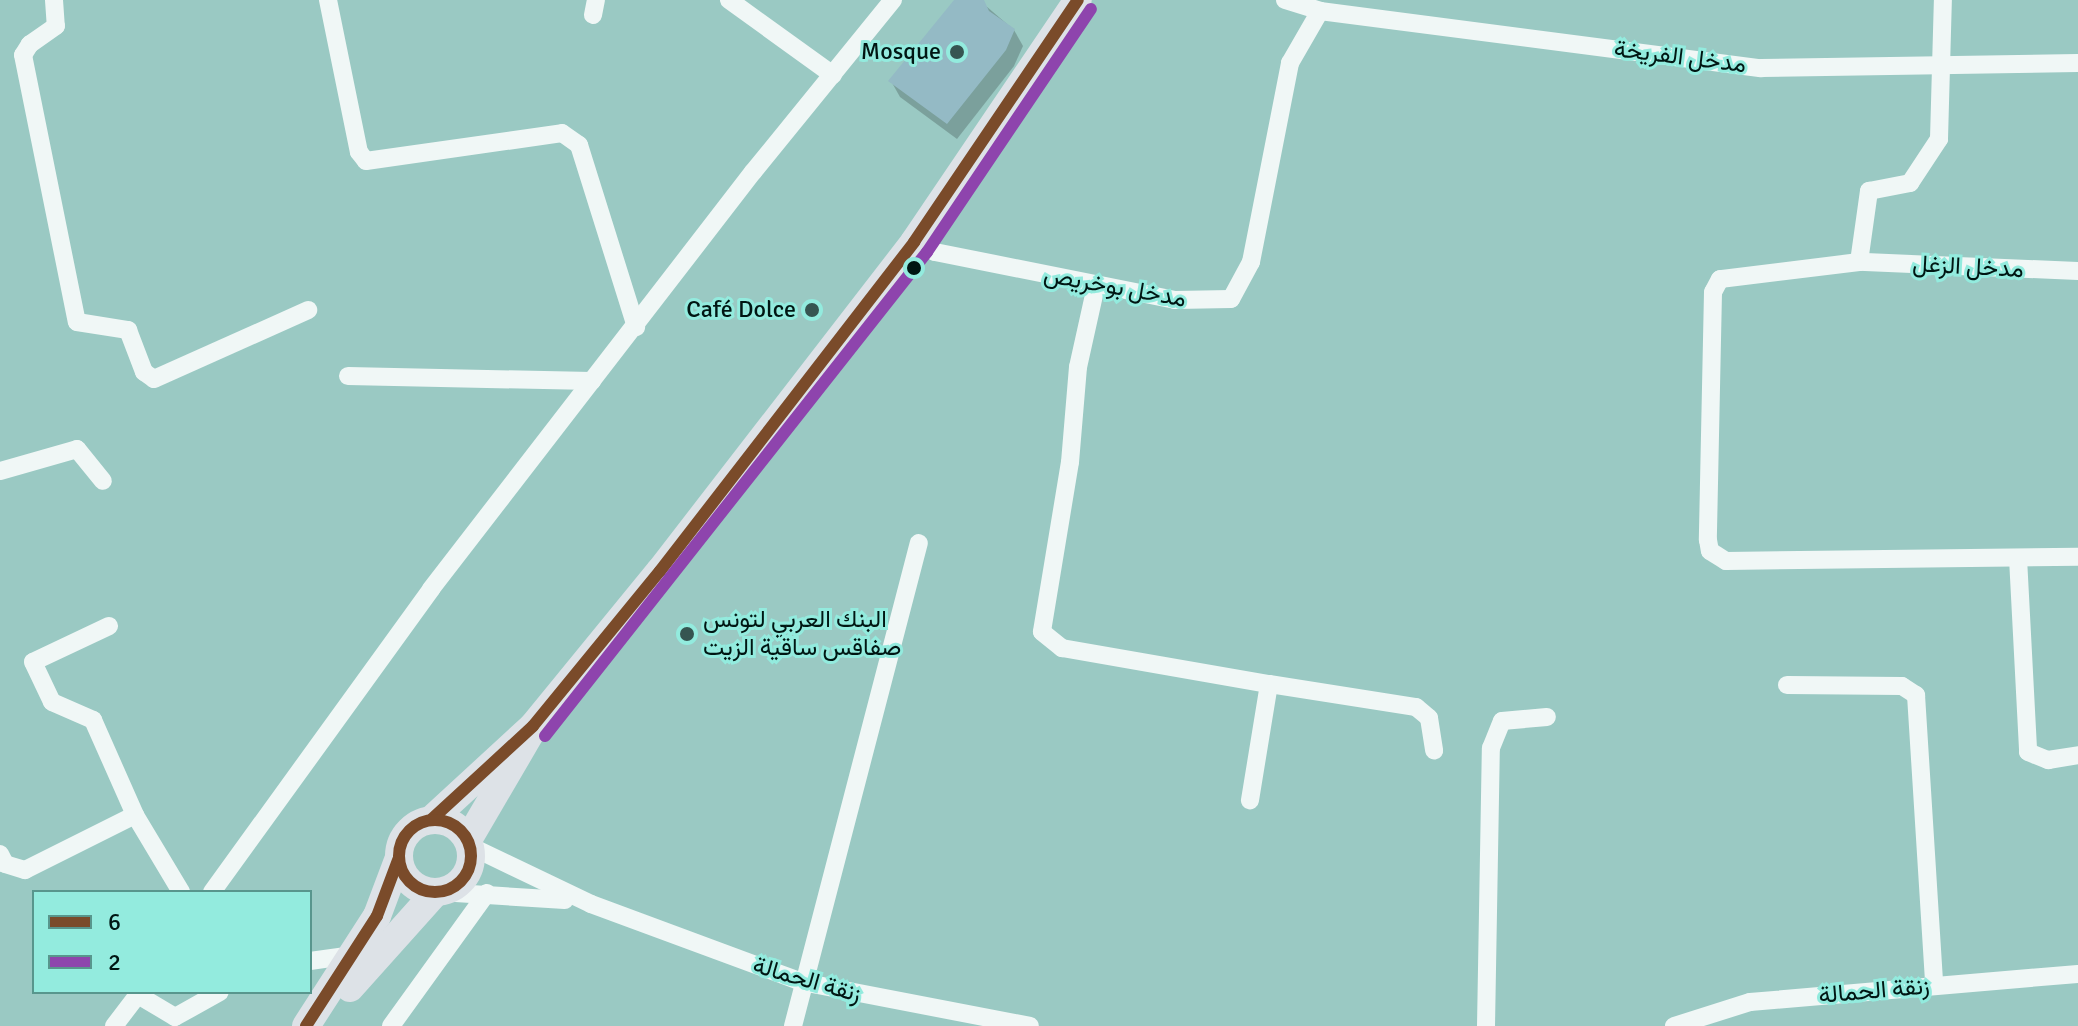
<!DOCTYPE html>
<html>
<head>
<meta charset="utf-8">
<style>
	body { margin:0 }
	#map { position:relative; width:2078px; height:1026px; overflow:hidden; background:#9ac9c3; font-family:Signika,Vazirmatn,sans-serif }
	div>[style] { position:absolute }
	.shadow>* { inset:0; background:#0003 }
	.building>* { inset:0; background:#94bac5 }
	.street>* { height:18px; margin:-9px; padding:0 9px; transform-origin:9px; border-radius:9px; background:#f0f7f6 }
	.primary>* { height:28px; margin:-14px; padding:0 14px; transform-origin:14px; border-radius:14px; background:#dde2e7 }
	.primary>.ring { margin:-14px; padding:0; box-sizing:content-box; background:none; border:28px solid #dde2e7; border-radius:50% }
	.bus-1>* { height:12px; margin:-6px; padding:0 6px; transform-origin:6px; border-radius:6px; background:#7a4b2a }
	.bus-1>.ring { margin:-6px; padding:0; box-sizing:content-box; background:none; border:12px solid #7a4b2a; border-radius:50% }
	.bus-2>* { height:12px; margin:-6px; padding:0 6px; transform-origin:6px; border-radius:6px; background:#8e44ad }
	.dots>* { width:22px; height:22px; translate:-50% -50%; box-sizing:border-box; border:4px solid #93ebde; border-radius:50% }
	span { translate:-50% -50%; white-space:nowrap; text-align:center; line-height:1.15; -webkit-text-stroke:6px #93ebde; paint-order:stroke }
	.poi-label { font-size:24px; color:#001613 }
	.right { translate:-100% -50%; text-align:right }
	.left { translate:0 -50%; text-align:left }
	.street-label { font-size:24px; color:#001613 }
	.legend { position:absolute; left:32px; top:890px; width:280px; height:104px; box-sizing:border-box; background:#93ebde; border:2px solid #58968d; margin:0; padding:10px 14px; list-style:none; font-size:24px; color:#001613 }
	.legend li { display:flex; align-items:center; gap:16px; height:40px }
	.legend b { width:40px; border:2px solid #58968d }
</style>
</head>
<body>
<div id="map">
	<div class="shadow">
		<div style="clip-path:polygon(957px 0,979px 0,1014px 30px,1023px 46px,1014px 66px,957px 139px,900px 97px,891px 81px)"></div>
	</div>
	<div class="building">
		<div style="clip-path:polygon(954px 0,984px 0,989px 11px,1015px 29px,1006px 50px,947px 124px,888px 81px)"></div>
	</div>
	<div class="street">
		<div style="left:54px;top:0;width:26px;rotate:86deg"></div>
		<div style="left:56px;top:26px;width:32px;rotate:145deg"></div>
		<div style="left:30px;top:44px;width:13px;rotate:122deg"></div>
		<div style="left:23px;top:55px;width:272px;rotate:78.6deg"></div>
		<div style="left:77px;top:322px;width:52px;rotate:8.9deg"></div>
		<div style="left:128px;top:330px;width:45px;rotate:69.1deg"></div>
		<div style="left:144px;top:372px;width:12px;rotate:35deg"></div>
		<div style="left:154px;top:379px;width:169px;rotate:-24.1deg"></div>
		<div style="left:328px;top:0;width:155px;rotate:78.5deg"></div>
		<div style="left:359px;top:152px;width:11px;rotate:52deg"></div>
		<div style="left:366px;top:161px;width:198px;rotate:-8.1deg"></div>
		<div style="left:562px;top:133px;width:21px;rotate:35deg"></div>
		<div style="left:579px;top:145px;width:191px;rotate:72.6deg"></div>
		<div style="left:729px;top:0;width:128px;rotate:35.8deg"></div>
		<div style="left:1285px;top:0;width:37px;rotate:17deg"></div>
		<div style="left:1320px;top:11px;width:445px;rotate:7.4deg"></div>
		<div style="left:1761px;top:68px;width:317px;rotate:-0.9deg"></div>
		<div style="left:593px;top:15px;width:15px;rotate:-79deg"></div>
		<div style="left:914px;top:242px;width:23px;rotate:25deg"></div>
		<div style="left:935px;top:252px;width:245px;rotate:11.3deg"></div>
		<div style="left:1175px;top:300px;width:56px;rotate:-1deg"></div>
		<div style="left:1231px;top:299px;width:42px;rotate:-61.6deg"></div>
		<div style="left:1251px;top:262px;width:203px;rotate:-78.9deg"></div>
		<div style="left:1290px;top:63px;width:60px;rotate:-60deg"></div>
		<div style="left:1859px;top:262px;width:72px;rotate:-82deg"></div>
		<div style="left:1869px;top:191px;width:42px;rotate:-11deg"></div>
		<div style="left:1910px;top:183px;width:53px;rotate:-56.6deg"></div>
		<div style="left:1939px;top:139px;width:139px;rotate:-88.4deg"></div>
		<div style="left:2078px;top:271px;width:219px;rotate:-177.6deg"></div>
		<div style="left:1859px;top:262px;width:140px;rotate:173deg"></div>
		<div style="left:1720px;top:279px;width:15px;rotate:118deg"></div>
		<div style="left:1713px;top:292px;width:248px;rotate:91.2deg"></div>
		<div style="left:1708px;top:540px;width:11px;rotate:80deg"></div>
		<div style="left:1710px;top:551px;width:19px;rotate:32deg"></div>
		<div style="left:1726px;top:561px;width:352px;rotate:-0.7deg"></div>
		<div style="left:1096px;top:286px;width:83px;rotate:102.5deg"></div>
		<div style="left:1078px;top:367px;width:95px;rotate:94.8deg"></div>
		<div style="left:1070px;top:462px;width:172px;rotate:99.4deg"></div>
		<div style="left:1042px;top:632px;width:26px;rotate:39deg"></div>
		<div style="left:1062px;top:648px;width:210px;rotate:9.9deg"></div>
		<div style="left:1269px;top:684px;width:118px;rotate:99.3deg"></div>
		<div style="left:348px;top:376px;width:244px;rotate:1.2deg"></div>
		<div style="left:0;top:471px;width:80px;rotate:-15.9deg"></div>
		<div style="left:77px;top:449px;width:41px;rotate:50.9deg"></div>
		<div style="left:2018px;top:558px;width:194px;rotate:87deg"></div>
		<div style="left:2028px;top:752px;width:22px;rotate:22deg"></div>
		<div style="left:2048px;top:760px;width:30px;rotate:-9deg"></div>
		<div style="left:109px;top:626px;width:84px;rotate:154.7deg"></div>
		<div style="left:33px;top:662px;width:44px;rotate:64.6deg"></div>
		<div style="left:52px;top:702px;width:45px;rotate:23.7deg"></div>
		<div style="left:93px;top:720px;width:104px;rotate:66.1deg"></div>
		<div style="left:135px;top:815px;width:90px;rotate:59.1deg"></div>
		<div style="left:1269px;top:684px;width:149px;rotate:8.9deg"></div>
		<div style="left:1416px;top:707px;width:17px;rotate:40deg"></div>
		<div style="left:1429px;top:718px;width:33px;rotate:81deg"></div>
		<div style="left:1787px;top:685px;width:115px;rotate:0.5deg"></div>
		<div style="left:1902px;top:686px;width:17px;rotate:33deg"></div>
		<div style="left:1916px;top:695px;width:291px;rotate:86.4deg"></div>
		<div style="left:470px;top:846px;width:134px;rotate:25.6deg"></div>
		<div style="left:591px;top:904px;width:225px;rotate:20.3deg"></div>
		<div style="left:802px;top:982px;width:232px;rotate:10.9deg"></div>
		<div style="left:0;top:854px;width:11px;rotate:63deg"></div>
		<div style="left:5px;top:864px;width:21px;rotate:17deg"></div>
		<div style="left:25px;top:870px;width:123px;rotate:-26.6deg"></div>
		<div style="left:212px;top:892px;width:374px;rotate:-54.1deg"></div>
		<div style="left:431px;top:589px;width:527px;rotate:-52.33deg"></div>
		<div style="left:753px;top:172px;width:222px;rotate:-50.9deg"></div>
		<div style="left:440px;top:892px;width:125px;rotate:3.7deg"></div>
		<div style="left:310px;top:961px;width:42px;rotate:-8.1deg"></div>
		<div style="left:138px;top:995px;width:43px;rotate:30.7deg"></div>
		<div style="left:175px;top:1017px;width:51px;rotate:-29.1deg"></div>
		<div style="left:114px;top:1026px;width:43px;rotate:-52.6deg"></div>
		<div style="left:391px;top:1026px;width:164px;rotate:-54.2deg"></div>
		<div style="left:793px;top:1026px;width:499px;rotate:-75.4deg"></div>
		<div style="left:1486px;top:1026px;width:278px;rotate:-89deg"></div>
		<div style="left:1491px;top:748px;width:29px;rotate:-68deg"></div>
		<div style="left:1502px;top:721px;width:45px;rotate:-5.1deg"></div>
		<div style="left:1674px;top:1026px;width:80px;rotate:-17.5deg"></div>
		<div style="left:1750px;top:1002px;width:329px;rotate:-4.9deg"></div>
	</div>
	<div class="primary">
		<div style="left:432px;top:819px;width:137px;rotate:-42.6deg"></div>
		<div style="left:533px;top:726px;width:200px;rotate:-50.7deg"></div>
		<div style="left:660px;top:571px;width:416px;rotate:-52.3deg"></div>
		<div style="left:914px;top:242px;width:292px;rotate:-55.9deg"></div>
		<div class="ring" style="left:399px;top:820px;width:44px;height:44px"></div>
		<div style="left:468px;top:840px;width:123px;rotate:-59.7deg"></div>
		<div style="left:350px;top:988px;width:127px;rotate:-48.2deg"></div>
		<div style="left:306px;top:1026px;width:131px;rotate:-57.2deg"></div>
		<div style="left:377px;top:916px;width:60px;rotate:-69.4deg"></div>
	</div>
	<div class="bus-1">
		<div style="left:432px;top:819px;width:137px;rotate:-42.6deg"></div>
		<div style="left:533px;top:726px;width:200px;rotate:-50.7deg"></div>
		<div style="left:660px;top:571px;width:416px;rotate:-52.3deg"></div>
		<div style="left:914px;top:242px;width:292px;rotate:-55.9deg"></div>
		<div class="ring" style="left:399px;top:820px;width:60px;height:60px"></div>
		<div style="left:306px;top:1026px;width:131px;rotate:-57.2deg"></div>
		<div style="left:377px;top:916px;width:60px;rotate:-69.4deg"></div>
	</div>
	<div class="bus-2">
		<div style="left:545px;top:736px;width:617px;rotate:-51.72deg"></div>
		<div style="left:927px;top:252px;width:293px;rotate:-56deg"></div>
	</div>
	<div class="dots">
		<div style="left:957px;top:52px;background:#365551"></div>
		<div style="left:914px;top:268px;background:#001613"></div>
		<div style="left:812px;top:310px;background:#365551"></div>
		<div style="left:687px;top:634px;background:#365551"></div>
	</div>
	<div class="poi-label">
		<span class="right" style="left:941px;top:52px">Mosque</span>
		<span class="right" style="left:796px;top:310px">Café Dolce</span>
		<span class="left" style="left:703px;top:634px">البنك العربي لتونس<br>صفاقس ساقية الزيت</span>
	</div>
	<div class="street-label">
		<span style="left:1680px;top:57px;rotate:7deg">مدخل الفريخة</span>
		<span style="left:1968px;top:267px;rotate:3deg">مدخل الزغل</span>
		<span style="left:1115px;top:287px;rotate:10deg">مدخل بوخريص</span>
		<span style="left:807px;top:980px;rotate:16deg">زنقة الحمالة</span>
		<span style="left:1874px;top:991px;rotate:-5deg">زنقة الحمالة</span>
	</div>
	<ul class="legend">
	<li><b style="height:10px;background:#7a4b2a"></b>6</li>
	<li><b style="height:10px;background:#8e44ad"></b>2</li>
	</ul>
</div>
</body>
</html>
